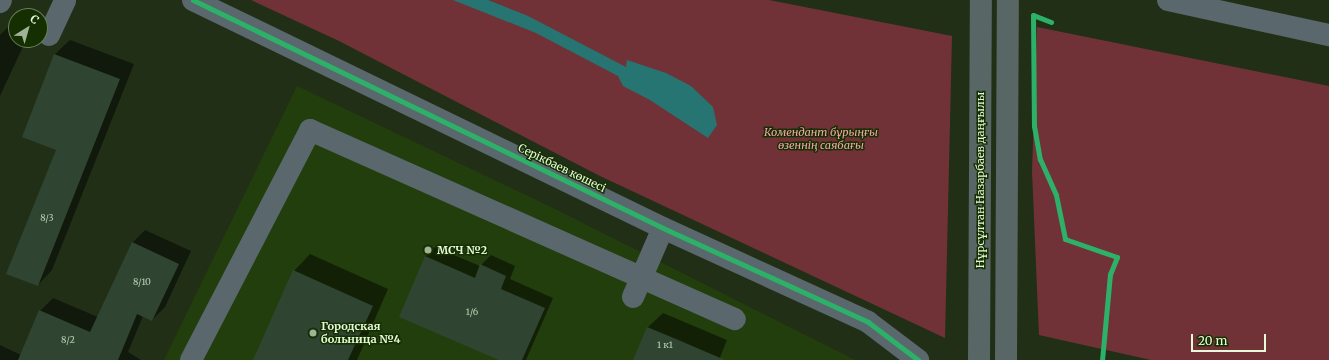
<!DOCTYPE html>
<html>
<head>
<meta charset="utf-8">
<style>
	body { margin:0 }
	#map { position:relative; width:1329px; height:360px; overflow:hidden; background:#212f17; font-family:Merriweather,serif }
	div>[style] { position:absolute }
	.built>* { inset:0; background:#233e0d }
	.green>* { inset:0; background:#713237 }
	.water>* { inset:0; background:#267572 }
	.shadow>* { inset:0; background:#0007 }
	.building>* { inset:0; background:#2f4531 }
	.minor>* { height:22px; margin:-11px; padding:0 11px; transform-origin:11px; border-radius:11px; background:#5a676d }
	.major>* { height:22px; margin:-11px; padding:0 11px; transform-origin:11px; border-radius:11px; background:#586665 }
	.cycleway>* { height:5px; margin:-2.5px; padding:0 2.5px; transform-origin:2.5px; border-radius:2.5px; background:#2db169 }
	.dots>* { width:11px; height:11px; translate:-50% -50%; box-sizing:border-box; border:2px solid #162f02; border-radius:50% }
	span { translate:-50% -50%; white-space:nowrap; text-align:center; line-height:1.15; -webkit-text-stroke:3px #162f02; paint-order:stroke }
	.number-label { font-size:9px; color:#b8cdb0 }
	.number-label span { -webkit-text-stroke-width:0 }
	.park-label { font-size:11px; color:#f6a5ab; font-style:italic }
	.street-label { font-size:11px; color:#e6fada }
	.poi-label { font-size:11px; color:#e6fada; font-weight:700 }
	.left { translate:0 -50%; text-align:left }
	.north { position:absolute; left:8px; top:8px; width:40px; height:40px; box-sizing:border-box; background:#162f02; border:1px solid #698058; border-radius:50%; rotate:37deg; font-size:11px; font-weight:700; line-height:16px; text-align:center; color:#e6fada }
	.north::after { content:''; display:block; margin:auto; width:14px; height:18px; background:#a1b396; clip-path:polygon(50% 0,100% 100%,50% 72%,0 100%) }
	.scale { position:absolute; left:1191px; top:334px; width:75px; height:18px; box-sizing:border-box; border:2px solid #e6fada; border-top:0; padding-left:5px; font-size:12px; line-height:14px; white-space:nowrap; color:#e6fada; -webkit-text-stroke:3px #162f02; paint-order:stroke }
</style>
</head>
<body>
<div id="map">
	<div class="built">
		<div style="clip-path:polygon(297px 86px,555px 209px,855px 360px,164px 360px)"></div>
	</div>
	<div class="green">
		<div style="clip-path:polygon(251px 0,769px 0,952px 36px,945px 338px,600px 176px,339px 41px)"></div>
		<div style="clip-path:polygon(1037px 27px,1329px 86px,1329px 360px,1151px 360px,1039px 335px,1032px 171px)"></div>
	</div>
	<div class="water">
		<div style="clip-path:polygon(453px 0,488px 0,528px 16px,626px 67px,627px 60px,666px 73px,691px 86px,713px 107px,717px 125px,708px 138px,650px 100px,623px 86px,618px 76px,536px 33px)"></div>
	</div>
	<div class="shadow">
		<div style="clip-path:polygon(8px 27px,16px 31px,16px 40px,26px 40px,0 96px,0 35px)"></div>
		<div style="clip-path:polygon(70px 40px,134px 64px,52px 270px,38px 285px,57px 150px,55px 54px)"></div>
		<div style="clip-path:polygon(145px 230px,191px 251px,165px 307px,152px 320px,143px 316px,128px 352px,141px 360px,0 360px,0 345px,21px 355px,40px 311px,53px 298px,98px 317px,132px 243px)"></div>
		<div style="clip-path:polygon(435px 247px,480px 266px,491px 255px,515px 266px,510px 279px,553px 298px,526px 360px,502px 360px,425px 257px)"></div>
		<div style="clip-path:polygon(310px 254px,388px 289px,357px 360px,254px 360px,294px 271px)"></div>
		<div style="clip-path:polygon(663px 313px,727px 340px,719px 360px,634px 360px,648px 327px)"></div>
	</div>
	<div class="building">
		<div style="clip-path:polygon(54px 54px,120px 79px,38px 286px,6px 274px,56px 150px,22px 137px)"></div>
		<div style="clip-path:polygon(132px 242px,179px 264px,152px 321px,137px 314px,118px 360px,18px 360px,39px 310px,90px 332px)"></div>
		<div style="clip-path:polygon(425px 256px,475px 278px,480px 264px,506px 276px,501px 289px,545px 308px,522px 360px,499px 360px,399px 317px)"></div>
		<div style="clip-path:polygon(293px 270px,373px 306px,348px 360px,253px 360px)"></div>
		<div style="clip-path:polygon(647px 327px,676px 339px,725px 360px,633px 360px)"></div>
	</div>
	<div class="minor">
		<div style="left:193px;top:0;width:522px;rotate:25.88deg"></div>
		<div style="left:663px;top:228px;width:226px;rotate:24.6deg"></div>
		<div style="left:868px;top:322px;width:63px;rotate:37.2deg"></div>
		<div style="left:1168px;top:0;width:165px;rotate:12.3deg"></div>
		<div style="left:0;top:2px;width:2px;rotate:-63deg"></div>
		<div style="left:49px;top:35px;width:38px;rotate:-65deg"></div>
		<div style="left:633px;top:297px;width:75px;rotate:-66.5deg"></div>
		<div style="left:191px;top:360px;width:259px;rotate:-62.6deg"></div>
		<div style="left:310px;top:130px;width:465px;rotate:24deg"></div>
	</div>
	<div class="major">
		<div style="left:979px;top:360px;width:360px;rotate:-89.7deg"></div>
		<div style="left:1006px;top:360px;width:360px;rotate:-89.7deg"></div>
	</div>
	<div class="cycleway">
		<div style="left:193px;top:0;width:522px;rotate:25.88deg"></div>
		<div style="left:663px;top:228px;width:226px;rotate:24.6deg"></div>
		<div style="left:868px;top:322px;width:63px;rotate:37.2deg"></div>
		<div style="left:1051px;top:22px;width:19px;rotate:-159deg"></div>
		<div style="left:1033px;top:15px;width:111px;rotate:89.5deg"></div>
		<div style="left:1034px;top:126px;width:34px;rotate:80deg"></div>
		<div style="left:1040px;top:159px;width:39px;rotate:66deg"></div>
		<div style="left:1056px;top:195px;width:45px;rotate:78.4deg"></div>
		<div style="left:1065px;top:239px;width:55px;rotate:19.1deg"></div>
		<div style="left:1117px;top:257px;width:18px;rotate:112deg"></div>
		<div style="left:1110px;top:274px;width:86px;rotate:95.3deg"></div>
	</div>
	<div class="dots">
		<div style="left:428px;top:250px;background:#a1b396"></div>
		<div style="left:313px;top:333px;background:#a1b396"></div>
	</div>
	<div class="number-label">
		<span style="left:47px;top:218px">8/3</span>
		<span style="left:142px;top:282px">8/10</span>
		<span style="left:472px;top:312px">1/6</span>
		<span style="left:68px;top:340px">8/2</span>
		<span style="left:665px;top:345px">1 к1</span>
	</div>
	<div class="park-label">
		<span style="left:821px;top:139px">Комендант бұрыңғы<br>өзеннің саябағы</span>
	</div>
	<div class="street-label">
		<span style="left:562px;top:168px;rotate:26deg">Серікбаев көшесі</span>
		<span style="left:980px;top:180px;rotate:-90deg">Нұрсұлтан Назарбаев даңғылы</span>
	</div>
	<div class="poi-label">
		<span class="left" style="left:437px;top:250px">МСЧ №2</span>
		<span class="left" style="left:321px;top:333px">Городская<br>больница №4</span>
	</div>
	<div class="north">С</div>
	<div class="scale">20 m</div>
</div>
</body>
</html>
